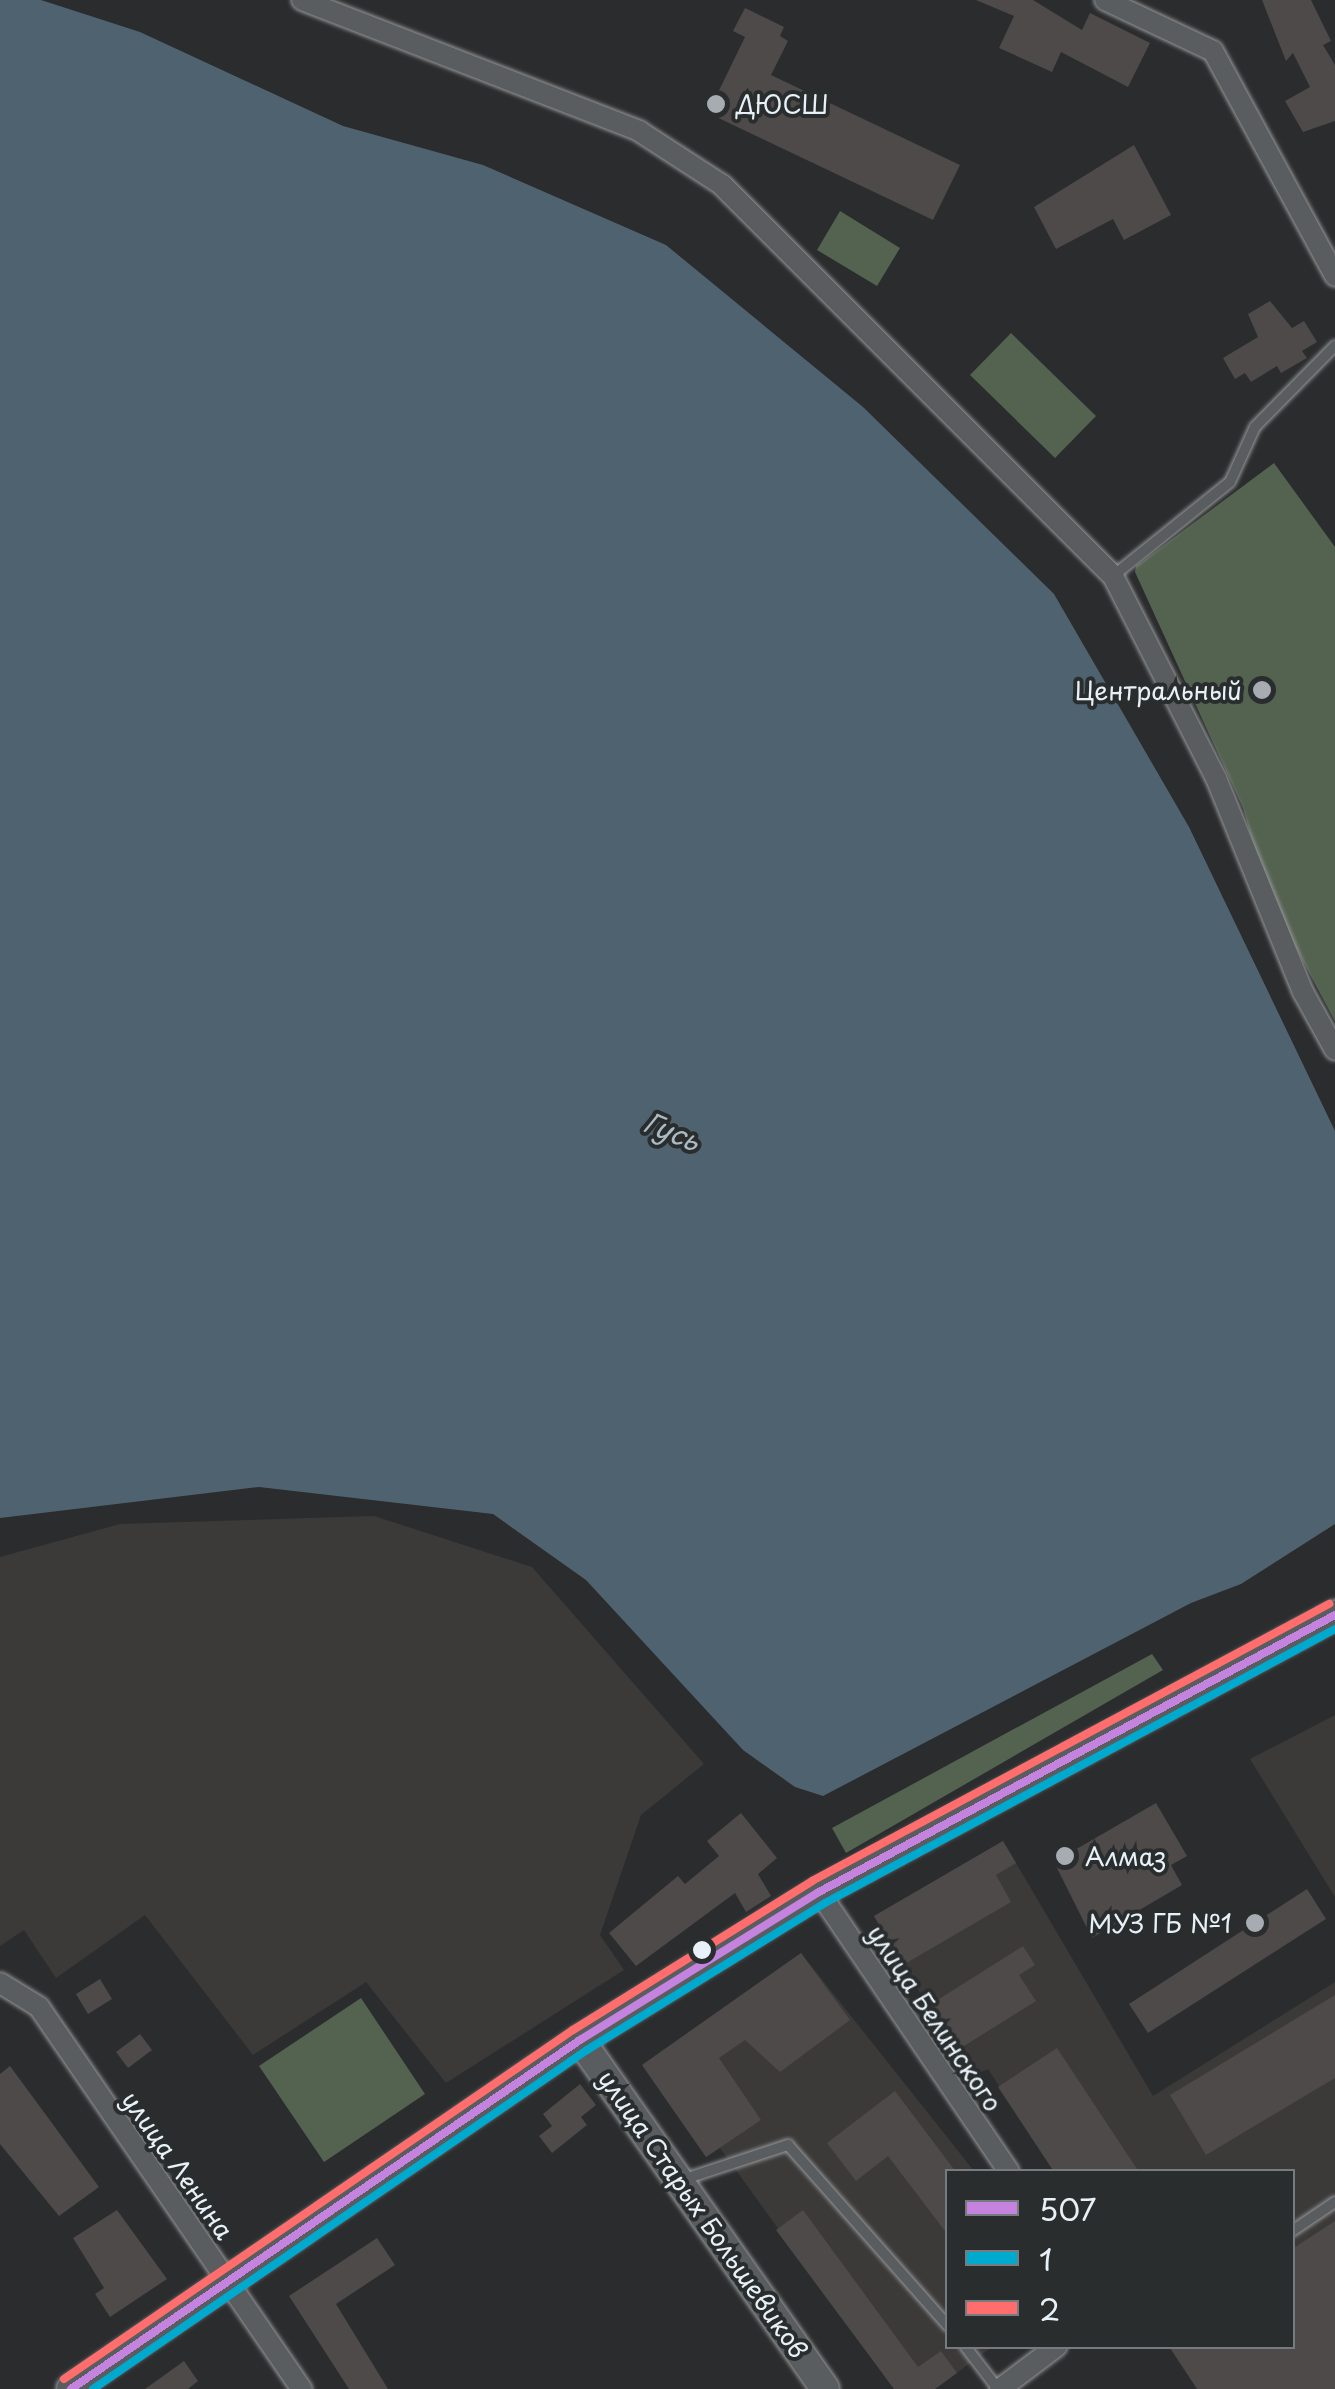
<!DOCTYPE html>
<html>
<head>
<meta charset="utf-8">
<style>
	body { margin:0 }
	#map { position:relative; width:1335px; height:2389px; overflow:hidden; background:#2b2c2d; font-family:"Playpen Sans",sans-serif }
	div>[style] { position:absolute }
	.built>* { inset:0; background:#3c3a39 }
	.green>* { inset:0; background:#546250 }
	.water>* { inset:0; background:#4f626f }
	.building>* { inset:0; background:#4d4a49 }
	.roads { filter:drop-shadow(0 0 2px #96989a) drop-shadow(0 0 2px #96989a) }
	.lane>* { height:10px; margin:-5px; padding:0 5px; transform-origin:5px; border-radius:5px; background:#5a5d60 }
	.street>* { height:20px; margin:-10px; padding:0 10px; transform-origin:10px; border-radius:10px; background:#5a5d60 }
	.secondary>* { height:28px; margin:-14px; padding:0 14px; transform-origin:14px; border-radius:14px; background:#5a5d60 }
	.bus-1>* { height:8px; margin:-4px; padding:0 4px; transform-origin:4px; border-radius:4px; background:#c483df }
	.bus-2>* { height:8px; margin:-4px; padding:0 4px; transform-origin:4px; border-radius:4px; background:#00a9ce }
	.bus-3>* { height:8px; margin:-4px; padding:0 4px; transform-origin:4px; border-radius:4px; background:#ff6d6d }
	.dots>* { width:28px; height:28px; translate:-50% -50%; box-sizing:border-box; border:5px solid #2a2d2e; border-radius:50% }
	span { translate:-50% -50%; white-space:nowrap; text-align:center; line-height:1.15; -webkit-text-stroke:8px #2a2d2e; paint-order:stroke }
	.poi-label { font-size:25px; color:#e8f1f8 }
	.left { translate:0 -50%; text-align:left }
	.right { translate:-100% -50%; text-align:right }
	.street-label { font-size:25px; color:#e8f1f8 }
	.water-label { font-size:28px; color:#acbac4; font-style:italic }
	.legend { position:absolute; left:945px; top:2169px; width:350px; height:180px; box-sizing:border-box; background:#2a2d2e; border:2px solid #767b7f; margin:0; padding:12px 18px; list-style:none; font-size:30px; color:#e8f1f8 }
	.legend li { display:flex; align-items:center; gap:20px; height:50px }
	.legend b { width:50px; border:2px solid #767b7f }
</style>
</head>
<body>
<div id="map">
	<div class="built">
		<div style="clip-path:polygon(374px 1516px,532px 1567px,704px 1764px,641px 1815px,600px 1935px,624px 1970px,446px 2083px,366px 1982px,253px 2055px,145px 1915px,56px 1978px,24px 1930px,0 1946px,0 1557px,120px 1524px)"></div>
		<div style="clip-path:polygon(1335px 1715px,1335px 1897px,1250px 1759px)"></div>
		<div style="clip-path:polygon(1003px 1841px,1153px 2096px,1335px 1982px,1335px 2389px,1197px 2389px,1169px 2347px,1292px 2346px,1292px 2172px,1054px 2171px,988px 2069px,979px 2073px,963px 2047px,956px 2051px,928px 2006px,874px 1916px)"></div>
		<div style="clip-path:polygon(801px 1953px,974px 2171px,948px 2172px,948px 2346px,992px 2347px,935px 2389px,894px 2389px,720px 2148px,706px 2157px,642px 2065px)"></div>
	</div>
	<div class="green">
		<div style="clip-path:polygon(840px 211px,900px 248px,877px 286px,817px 250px)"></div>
		<div style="clip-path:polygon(1011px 333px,1096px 416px,1055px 458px,970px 375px)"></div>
		<div style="clip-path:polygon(1274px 463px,1335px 547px,1335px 1021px,1268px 896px,1243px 808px,1135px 572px,1136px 566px)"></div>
		<div style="clip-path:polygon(1152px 1654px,1163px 1670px,846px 1853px,832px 1828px)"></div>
		<div style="clip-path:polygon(361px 1998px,425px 2094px,324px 2162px,259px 2066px)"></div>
	</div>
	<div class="water">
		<div style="clip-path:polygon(0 0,41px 0,140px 32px,343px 126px,483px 165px,666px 245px,863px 407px,1054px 594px,1189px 827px,1335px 1131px,1335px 1524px,1241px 1584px,1191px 1603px,823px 1796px,795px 1787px,743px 1750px,586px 1580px,493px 1514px,259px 1487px,0 1518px)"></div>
	</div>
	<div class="building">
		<div style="clip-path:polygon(976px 0,1033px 0,1082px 30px,1090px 13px,1150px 43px,1128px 87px,1061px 52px,1052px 72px,999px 48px,1014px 16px)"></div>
		<div style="clip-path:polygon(1262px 0,1311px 0,1331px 41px,1323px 45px,1335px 65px,1335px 121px,1303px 132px,1285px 101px,1310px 87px,1293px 53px,1286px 61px)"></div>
		<div style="clip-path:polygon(745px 8px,784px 27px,780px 36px,788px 41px,771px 75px,960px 165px,933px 220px,708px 113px,745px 37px,733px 31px)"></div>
		<div style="clip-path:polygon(1134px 145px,1171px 215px,1124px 240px,1113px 219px,1056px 249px,1034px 207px)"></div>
		<div style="clip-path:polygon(1270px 301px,1292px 328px,1304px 321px,1317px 342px,1302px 351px,1307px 358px,1281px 373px,1277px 366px,1251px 382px,1245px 373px,1235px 379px,1223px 358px,1258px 337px,1248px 314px)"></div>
		<div style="clip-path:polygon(1156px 1803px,1187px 1856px,1171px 1865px,1182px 1885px,1092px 1938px,1054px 1862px)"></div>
		<div style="clip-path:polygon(741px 1813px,777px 1858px,758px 1874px,771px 1896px,746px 1912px,735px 1893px,636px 1966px,609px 1933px,678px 1876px,685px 1884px,719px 1856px,707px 1841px)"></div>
		<div style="clip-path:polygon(1003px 1841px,1016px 1863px,996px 1875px,1011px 1902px,903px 1965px,874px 1916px)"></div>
		<div style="clip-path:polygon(1307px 1889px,1326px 1919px,1148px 2033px,1129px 2004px)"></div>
		<div style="clip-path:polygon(1023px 1946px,1035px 1965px,1019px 1975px,1036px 2001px,956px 2051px,928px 2006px)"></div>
		<div style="clip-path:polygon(801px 1953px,850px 2020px,780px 2072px,745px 2040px,719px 2058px,761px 2120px,706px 2157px,642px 2065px)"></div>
		<div style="clip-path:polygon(100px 1979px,112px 1999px,88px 2014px,76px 1994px)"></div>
		<div style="clip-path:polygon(1335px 1995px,1335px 2078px,1206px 2155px,1170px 2095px)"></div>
		<div style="clip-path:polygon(140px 2034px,152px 2050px,128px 2068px,116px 2052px)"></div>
		<div style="clip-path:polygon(1057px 2048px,1139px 2172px,1054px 2172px,998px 2087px)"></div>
		<div style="clip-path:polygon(10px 2066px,99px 2187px,59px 2216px,0 2144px,0 2074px)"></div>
		<div style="clip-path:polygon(580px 2084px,596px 2105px,581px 2117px,587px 2125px,552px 2153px,539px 2136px,552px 2126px,543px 2114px)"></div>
		<div style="clip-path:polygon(895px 2091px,956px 2172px,948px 2172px,948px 2235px,888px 2156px,856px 2181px,827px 2143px)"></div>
		<div style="clip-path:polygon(117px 2210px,167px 2279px,110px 2317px,95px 2294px,104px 2288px,73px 2238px)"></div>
		<div style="clip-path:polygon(803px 2210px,918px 2367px,941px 2351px,957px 2373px,935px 2389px,894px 2389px,776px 2230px)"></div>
		<div style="clip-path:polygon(1335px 2221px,1335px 2389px,1197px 2389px,1169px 2346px,1292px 2346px,1292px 2249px)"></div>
		<div style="clip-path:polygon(377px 2238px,395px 2265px,336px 2304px,388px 2389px,349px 2389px,289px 2296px)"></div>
		<div style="clip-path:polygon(184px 2361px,198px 2381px,188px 2389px,145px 2389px)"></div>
	</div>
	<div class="roads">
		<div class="lane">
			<div style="left:1113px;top:576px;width:150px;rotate:-38.8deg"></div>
			<div style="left:1230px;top:482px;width:60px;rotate:-65.6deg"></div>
			<div style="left:1255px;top:427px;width:114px;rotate:-45.4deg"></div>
			<div style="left:682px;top:2180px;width:112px;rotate:-18.3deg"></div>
			<div style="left:788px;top:2145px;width:242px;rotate:48.5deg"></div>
			<div style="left:1292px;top:2231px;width:52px;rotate:-34deg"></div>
			<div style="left:965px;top:2346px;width:54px;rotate:52.5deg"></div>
		</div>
		<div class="street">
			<div style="left:302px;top:0;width:362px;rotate:21.2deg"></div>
			<div style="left:639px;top:131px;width:99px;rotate:33deg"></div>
			<div style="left:722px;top:185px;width:553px;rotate:45deg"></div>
			<div style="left:1113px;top:576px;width:227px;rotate:63deg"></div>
			<div style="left:1216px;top:778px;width:231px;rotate:67.9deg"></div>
			<div style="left:1303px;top:992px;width:66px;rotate:61.1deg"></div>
			<div style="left:1105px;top:0;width:119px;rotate:25.3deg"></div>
			<div style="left:1213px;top:51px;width:256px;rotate:61.5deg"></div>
			<div style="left:819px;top:1892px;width:338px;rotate:55.8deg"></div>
			<div style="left:0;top:1983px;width:46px;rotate:31.6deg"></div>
			<div style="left:39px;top:2007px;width:464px;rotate:55.5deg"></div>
			<div style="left:1000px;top:2389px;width:71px;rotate:-37deg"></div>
		</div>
		<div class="secondary">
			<div style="left:580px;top:2040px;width:426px;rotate:54.9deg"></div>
			<div style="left:71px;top:2389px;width:617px;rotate:-34.44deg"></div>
			<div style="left:580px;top:2040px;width:281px;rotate:-31.8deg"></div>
			<div style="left:819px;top:1892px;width:586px;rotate:-28.23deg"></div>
		</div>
	</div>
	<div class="bus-1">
		<div style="left:71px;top:2389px;width:617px;rotate:-34.44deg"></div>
		<div style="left:580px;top:2040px;width:281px;rotate:-31.8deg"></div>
		<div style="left:819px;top:1892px;width:586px;rotate:-28.23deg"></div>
	</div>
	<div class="bus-2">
		<div style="left:93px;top:2389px;width:599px;rotate:-34.46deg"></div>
		<div style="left:587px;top:2050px;width:280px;rotate:-31.7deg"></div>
		<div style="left:825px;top:1903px;width:579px;rotate:-28.25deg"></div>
	</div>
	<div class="bus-3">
		<div style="left:64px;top:2379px;width:617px;rotate:-34.44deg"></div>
		<div style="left:573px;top:2030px;width:282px;rotate:-31.9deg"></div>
		<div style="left:812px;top:1881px;width:587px;rotate:-28.18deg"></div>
	</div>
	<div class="dots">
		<div style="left:716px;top:104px;background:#a6acb1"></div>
		<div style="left:1262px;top:690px;background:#a6acb1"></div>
		<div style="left:1065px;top:1856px;background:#a6acb1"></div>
		<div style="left:1255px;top:1923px;background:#a6acb1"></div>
		<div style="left:702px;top:1950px;background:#e8f1f8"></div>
	</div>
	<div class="poi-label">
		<span class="left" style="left:736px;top:104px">ДЮСШ</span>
		<span class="right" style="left:1242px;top:690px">Центральный</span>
		<span class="left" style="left:1085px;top:1856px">Алмаз</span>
		<span class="right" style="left:1232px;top:1923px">МУЗ ГБ №1</span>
	</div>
	<div class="street-label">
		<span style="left:935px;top:2018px;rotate:56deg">улица Белинского</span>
		<span style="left:178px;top:2165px;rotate:55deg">улица Ленина</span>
		<span style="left:703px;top:2214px;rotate:55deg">улица Старых Большевиков</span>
	</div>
	<div class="water-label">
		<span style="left:672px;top:1131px;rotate:23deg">Гусь</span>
	</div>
	<ul class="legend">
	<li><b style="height:12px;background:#c483df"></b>507</li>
	<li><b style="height:12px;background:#00a9ce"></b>1</li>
	<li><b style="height:12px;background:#ff6d6d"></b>2</li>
	</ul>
</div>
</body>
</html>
